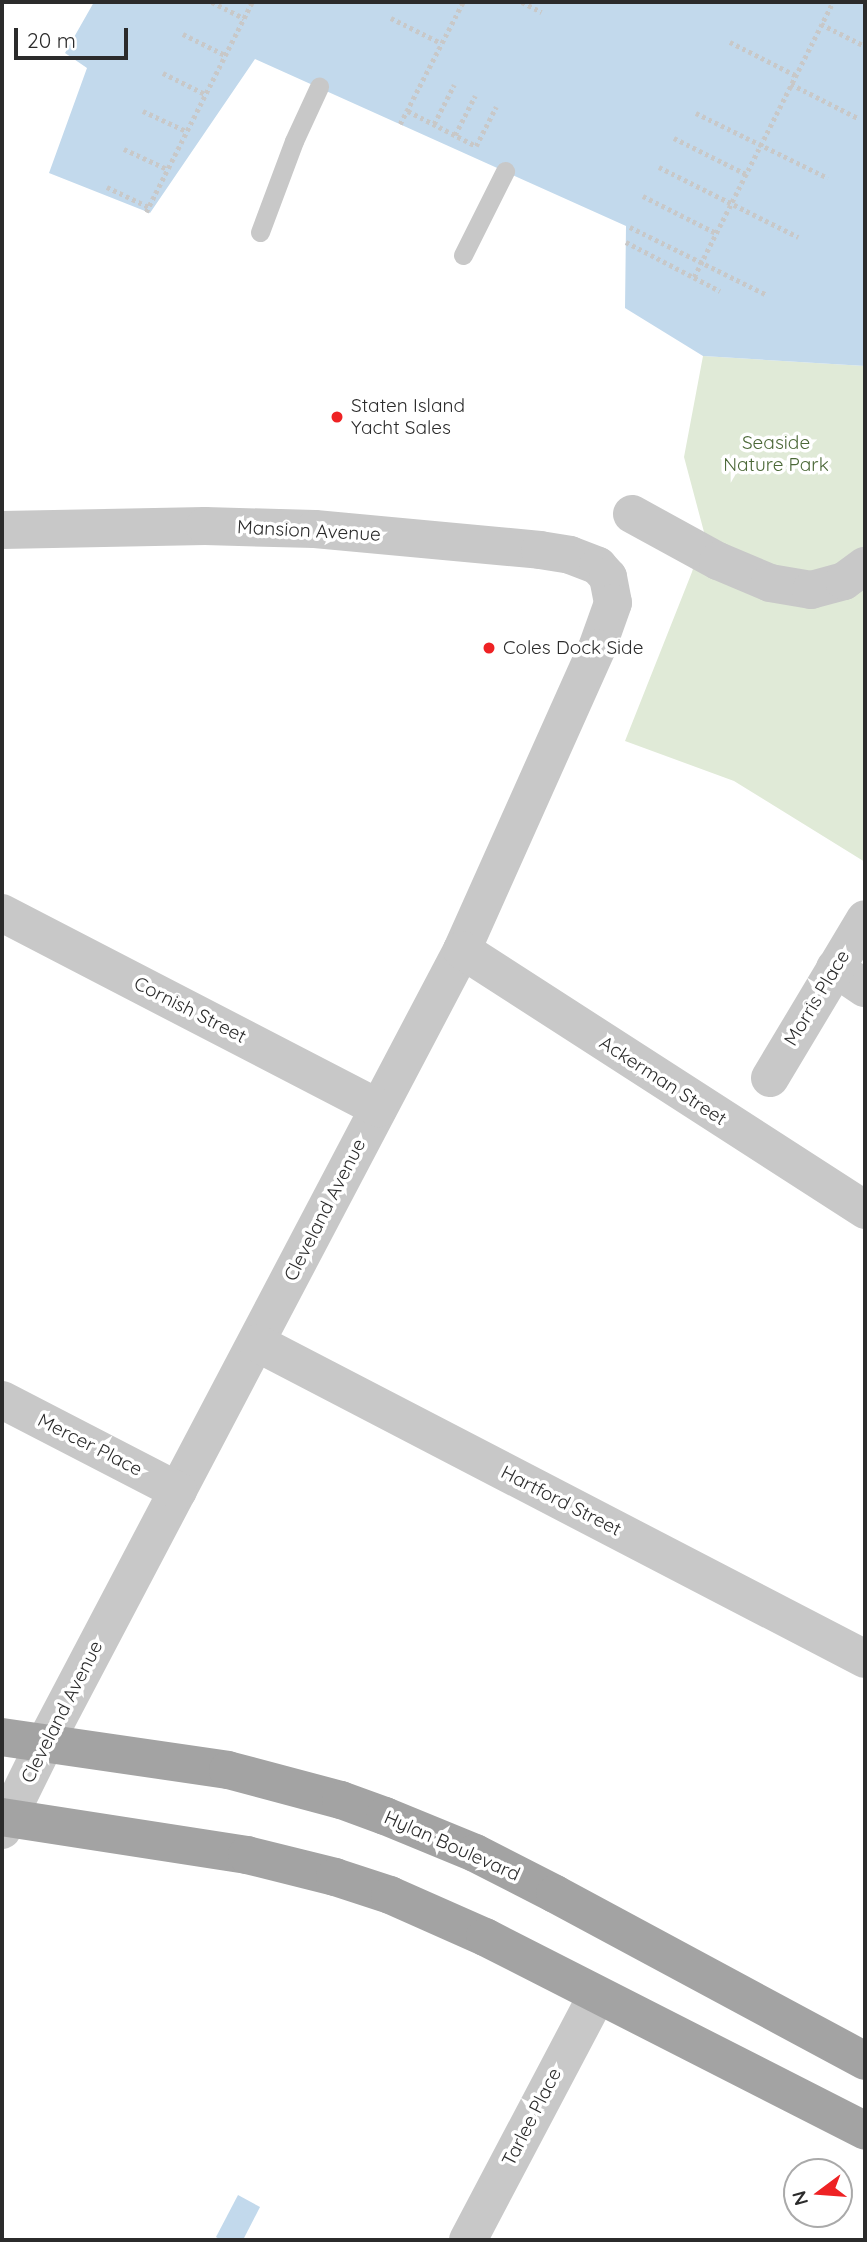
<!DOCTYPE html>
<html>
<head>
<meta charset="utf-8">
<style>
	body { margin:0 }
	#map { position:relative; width:867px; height:2242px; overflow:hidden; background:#fff; font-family:Quicksand,sans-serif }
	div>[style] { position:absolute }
	.green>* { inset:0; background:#e0ead7 }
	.water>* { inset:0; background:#c2d9ec }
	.path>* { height:4.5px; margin-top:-2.25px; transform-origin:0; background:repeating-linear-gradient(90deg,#c8c8c8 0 3.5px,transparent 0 7px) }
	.lane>* { height:19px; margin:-9.5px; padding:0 9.5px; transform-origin:9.5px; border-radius:9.5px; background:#c8c8c8 }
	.street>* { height:38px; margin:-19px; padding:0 19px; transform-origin:19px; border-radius:19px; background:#c8c8c8 }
	.primary>* { height:38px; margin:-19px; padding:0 19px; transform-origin:19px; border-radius:19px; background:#a3a3a3 }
	.dots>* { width:19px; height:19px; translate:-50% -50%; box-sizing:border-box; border:4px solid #fff; border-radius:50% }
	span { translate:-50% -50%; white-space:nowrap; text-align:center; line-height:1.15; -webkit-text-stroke:7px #fff; paint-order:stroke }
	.poi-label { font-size:19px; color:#2b2b2b }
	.left { translate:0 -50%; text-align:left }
	.park-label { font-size:19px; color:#4b6837 }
	.street-label { font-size:19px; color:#2b2b2b }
	.frame { position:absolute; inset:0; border:4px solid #2b2b2b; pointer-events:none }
	.north { position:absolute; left:783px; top:2158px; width:70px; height:70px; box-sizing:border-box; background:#fff; border:2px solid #aaa; border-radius:50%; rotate:254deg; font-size:19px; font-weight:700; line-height:28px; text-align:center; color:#2b2b2b }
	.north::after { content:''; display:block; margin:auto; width:24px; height:32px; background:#ee2224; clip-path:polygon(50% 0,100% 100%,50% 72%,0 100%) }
	.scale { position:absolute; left:14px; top:28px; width:114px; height:32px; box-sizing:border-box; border:4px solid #2b2b2b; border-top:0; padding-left:9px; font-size:21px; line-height:24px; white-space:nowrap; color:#2b2b2b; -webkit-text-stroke:5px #fff; paint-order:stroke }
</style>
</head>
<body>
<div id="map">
	<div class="green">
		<div style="clip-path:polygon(703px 356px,865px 366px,865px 862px,734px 781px,625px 741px,692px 572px,704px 532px,684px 457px)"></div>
	</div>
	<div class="water">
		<div style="clip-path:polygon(94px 2px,865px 2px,865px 366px,703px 356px,625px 308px,626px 226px,255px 59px,150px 213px,49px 173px,87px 68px,65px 53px)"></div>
		<div style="clip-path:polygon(238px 2195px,260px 2207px,243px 2240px,221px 2240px,216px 2237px)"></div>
	</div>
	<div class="path">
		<div style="left:212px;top:2px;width:36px;rotate:27deg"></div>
		<div style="left:522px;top:2px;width:22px;rotate:27deg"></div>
		<div style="left:391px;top:18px;width:56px;rotate:26.6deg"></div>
		<div style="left:821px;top:24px;width:49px;rotate:26.6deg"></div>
		<div style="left:183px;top:34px;width:47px;rotate:26.6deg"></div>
		<div style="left:730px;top:42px;width:73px;rotate:26.9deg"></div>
		<div style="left:163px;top:73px;width:47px;rotate:26.6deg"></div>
		<div style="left:791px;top:84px;width:75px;rotate:26.9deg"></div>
		<div style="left:143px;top:111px;width:47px;rotate:24.9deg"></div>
		<div style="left:408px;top:111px;width:76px;rotate:27.2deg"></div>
		<div style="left:476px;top:146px;width:44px;rotate:-62.9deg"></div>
		<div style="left:696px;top:113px;width:147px;rotate:26.2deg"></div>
		<div style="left:400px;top:124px;width:137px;rotate:-62.7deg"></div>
		<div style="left:434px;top:124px;width:44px;rotate:-62.9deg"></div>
		<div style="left:455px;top:135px;width:44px;rotate:-62.9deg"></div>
		<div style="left:674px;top:138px;width:80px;rotate:26.6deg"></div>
		<div style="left:124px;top:149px;width:47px;rotate:24.9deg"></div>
		<div style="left:659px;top:167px;width:156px;rotate:26.7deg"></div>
		<div style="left:107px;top:187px;width:47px;rotate:25.5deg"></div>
		<div style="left:643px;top:196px;width:82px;rotate:26.9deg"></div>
		<div style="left:146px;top:212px;width:235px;rotate:-63.2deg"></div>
		<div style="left:630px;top:227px;width:151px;rotate:26.4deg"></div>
		<div style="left:626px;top:242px;width:106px;rotate:27.5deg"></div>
		<div style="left:694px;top:277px;width:308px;rotate:-63.2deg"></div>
	</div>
	<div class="lane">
		<div style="left:260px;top:232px;width:97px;rotate:-69.5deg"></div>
		<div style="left:294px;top:141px;width:60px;rotate:-65.2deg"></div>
		<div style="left:463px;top:255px;width:94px;rotate:-63.4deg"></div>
	</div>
	<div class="street">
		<div style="left:632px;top:514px;width:98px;rotate:28.7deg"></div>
		<div style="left:718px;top:561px;width:56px;rotate:22.9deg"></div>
		<div style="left:770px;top:583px;width:42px;rotate:9.7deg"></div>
		<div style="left:811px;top:590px;width:34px;rotate:-15deg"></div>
		<div style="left:844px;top:581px;width:26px;rotate:-36deg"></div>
		<div style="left:2px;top:530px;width:203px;rotate:-1.1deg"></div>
		<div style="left:205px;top:526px;width:110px;rotate:1.6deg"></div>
		<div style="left:315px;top:529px;width:226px;rotate:5.3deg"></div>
		<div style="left:540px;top:550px;width:30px;rotate:9deg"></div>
		<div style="left:570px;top:555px;width:30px;rotate:21deg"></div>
		<div style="left:598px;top:566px;width:15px;rotate:48deg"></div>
		<div style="left:608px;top:577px;width:26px;rotate:79deg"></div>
		<div style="left:613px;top:603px;width:48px;rotate:109.6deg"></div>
		<div style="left:597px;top:648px;width:331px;rotate:114.1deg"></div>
		<div style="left:462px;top:950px;width:896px;rotate:117.74deg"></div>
		<div style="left:45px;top:1743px;width:97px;rotate:116.3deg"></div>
		<div style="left:2px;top:913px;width:424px;rotate:27.4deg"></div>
		<div style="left:462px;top:950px;width:480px;rotate:32.8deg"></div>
		<div style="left:835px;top:968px;width:36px;rotate:34deg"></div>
		<div style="left:770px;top:1078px;width:185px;rotate:-59.1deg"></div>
		<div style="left:257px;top:1343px;width:685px;rotate:27.46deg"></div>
		<div style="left:2px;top:1400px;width:198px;rotate:27.3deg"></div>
		<div style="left:468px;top:2240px;width:277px;rotate:-62.2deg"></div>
	</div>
	<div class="primary">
		<div style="left:2px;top:1737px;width:228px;rotate:8.3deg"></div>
		<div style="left:228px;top:1770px;width:117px;rotate:14.9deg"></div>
		<div style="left:341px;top:1800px;width:47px;rotate:20deg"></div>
		<div style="left:385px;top:1816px;width:97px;rotate:22.3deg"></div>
		<div style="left:475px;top:1853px;width:90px;rotate:27.1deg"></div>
		<div style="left:555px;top:1894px;width:352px;rotate:28.3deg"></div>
		<div style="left:2px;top:1817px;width:248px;rotate:8.8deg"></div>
		<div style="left:247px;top:1855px;width:91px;rotate:14deg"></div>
		<div style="left:335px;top:1877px;width:58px;rotate:18.1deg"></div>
		<div style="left:390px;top:1895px;width:104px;rotate:23.9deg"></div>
		<div style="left:485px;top:1937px;width:427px;rotate:27deg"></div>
	</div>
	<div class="dots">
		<div style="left:337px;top:417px;background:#ee2224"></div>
		<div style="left:489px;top:648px;background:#ee2224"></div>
	</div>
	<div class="poi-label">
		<span class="left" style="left:351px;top:417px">Staten Island<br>Yacht Sales</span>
		<span class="left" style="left:503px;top:648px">Coles Dock Side</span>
	</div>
	<div class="park-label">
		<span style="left:776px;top:454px">Seaside<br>Nature Park</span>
	</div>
	<div class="street-label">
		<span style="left:309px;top:531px;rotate:3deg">Mansion Avenue</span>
		<span style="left:817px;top:998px;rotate:-59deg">Morris Place</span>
		<span style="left:190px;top:1010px;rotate:27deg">Cornish Street</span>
		<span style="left:663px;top:1081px;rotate:33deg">Ackerman Street</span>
		<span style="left:325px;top:1210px;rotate:-63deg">Cleveland Avenue</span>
		<span style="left:90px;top:1445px;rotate:27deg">Mercer Place</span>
		<span style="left:561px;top:1501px;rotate:27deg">Hartford Street</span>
		<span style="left:62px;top:1712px;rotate:-63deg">Cleveland Avenue</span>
		<span style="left:452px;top:1846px;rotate:24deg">Hylan Boulevard</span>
		<span style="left:532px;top:2117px;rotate:-63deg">Tarlee Place</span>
	</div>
	<div class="frame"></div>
	<div class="north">N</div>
	<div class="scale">20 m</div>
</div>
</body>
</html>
